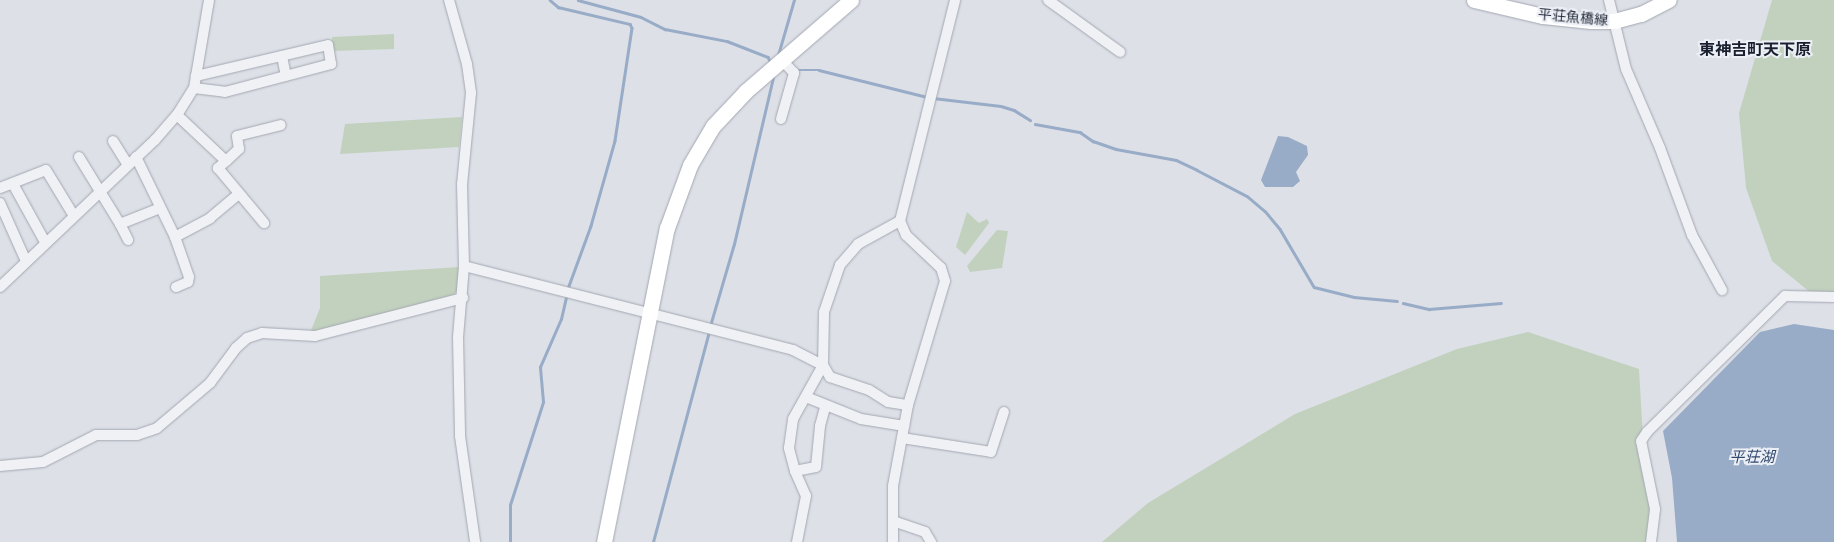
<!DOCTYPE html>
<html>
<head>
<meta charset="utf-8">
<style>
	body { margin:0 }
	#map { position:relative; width:1834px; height:542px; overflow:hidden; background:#dde0e7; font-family:"Titillium Web","Noto Sans JP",sans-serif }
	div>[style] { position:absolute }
	.green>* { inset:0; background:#c2d1be }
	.water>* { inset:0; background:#98acc7 }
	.stream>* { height:2.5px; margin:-1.25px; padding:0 1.25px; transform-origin:1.25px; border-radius:1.25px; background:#98acc7 }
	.roads { filter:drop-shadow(0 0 1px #a3a7b1) drop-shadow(0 0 1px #a3a7b1) }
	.street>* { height:10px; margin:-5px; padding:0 5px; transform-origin:5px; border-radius:5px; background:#eff1f5 }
	.secondary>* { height:15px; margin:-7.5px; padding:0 7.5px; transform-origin:7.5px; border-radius:7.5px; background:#fff }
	span { translate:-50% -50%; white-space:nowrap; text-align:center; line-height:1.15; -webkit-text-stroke:4px #eceff5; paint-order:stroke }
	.street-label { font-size:14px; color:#272e3d }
	.water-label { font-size:15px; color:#314b70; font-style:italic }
	.quarter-label { font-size:16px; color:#191f2e; font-weight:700 }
</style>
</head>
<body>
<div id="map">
	<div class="green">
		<div style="clip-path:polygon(1772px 0,1834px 0,1834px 301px,1822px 302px,1772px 261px,1746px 188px,1739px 113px)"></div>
		<div style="clip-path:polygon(394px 34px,394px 49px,333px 51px,332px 37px)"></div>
		<div style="clip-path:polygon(462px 117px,459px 147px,340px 154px,345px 124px)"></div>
		<div style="clip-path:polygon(967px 212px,979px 223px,987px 219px,989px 223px,965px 255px,956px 247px)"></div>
		<div style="clip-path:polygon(997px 230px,1008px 231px,1002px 268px,970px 272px,967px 266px)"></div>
		<div style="clip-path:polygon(459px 267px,459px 289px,453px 295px,310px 333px,320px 308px,320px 276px)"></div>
		<div style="clip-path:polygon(1528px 332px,1639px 369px,1643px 439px,1654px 542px,1102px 542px,1148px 503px,1295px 414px,1457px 349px)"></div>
	</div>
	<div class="water">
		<div style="clip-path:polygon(1278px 136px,1288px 137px,1307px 146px,1308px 155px,1296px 172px,1300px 181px,1293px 187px,1265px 187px,1261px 180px)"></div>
		<div style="clip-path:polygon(1794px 324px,1834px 330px,1834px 542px,1677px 542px,1672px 478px,1663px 431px,1760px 332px)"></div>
	</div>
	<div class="stream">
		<div style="left:550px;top:0;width:11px;rotate:41deg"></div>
		<div style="left:558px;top:7px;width:74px;rotate:13.3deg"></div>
		<div style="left:630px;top:24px;width:4px;rotate:63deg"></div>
		<div style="left:632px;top:28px;width:114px;rotate:98.6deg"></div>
		<div style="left:615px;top:141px;width:88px;rotate:105.8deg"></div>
		<div style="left:591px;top:226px;width:67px;rotate:110.1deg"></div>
		<div style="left:578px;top:0;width:65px;rotate:15.1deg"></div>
		<div style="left:641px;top:17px;width:27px;rotate:27deg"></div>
		<div style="left:665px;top:29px;width:63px;rotate:11deg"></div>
		<div style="left:727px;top:41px;width:44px;rotate:21.3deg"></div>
		<div style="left:768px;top:57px;width:7px;rotate:63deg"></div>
		<div style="left:778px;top:55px;width:57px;rotate:-73.8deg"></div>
		<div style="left:796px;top:70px;width:23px"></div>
		<div style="left:819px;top:70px;width:111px;rotate:14deg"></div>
		<div style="left:933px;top:98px;width:68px;rotate:6.7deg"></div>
		<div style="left:1001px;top:106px;width:14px;rotate:17deg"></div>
		<div style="left:1014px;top:110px;width:19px;rotate:32deg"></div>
		<div style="left:1035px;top:124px;width:46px;rotate:10.1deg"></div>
		<div style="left:1080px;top:132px;width:16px;rotate:35deg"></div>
		<div style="left:1093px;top:141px;width:24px;rotate:19deg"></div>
		<div style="left:1116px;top:149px;width:61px;rotate:10.4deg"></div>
		<div style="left:1176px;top:160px;width:23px;rotate:25deg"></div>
		<div style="left:1197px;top:170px;width:56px;rotate:27.5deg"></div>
		<div style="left:1247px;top:196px;width:23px;rotate:40deg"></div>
		<div style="left:1265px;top:211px;width:23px;rotate:50deg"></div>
		<div style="left:1280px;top:229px;width:67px;rotate:59.6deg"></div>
		<div style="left:1314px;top:287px;width:41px;rotate:14deg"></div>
		<div style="left:1354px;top:297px;width:43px;rotate:5.3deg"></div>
		<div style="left:1403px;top:303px;width:27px;rotate:13deg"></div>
		<div style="left:1429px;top:309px;width:72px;rotate:-4.8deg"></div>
		<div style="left:710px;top:326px;width:85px;rotate:-73.7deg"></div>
		<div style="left:734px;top:244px;width:176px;rotate:-76.8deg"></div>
		<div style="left:510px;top:542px;width:37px;rotate:-90deg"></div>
		<div style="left:510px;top:505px;width:108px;rotate:-72.2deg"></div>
		<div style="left:543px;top:402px;width:35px;rotate:-95deg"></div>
		<div style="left:540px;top:367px;width:52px;rotate:-66.4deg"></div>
		<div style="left:561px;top:319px;width:26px;rotate:-77deg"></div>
		<div style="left:653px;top:542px;width:218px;rotate:-75.1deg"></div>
	</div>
	<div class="roads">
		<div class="street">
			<div style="left:449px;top:0;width:66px;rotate:74.3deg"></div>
			<div style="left:467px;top:64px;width:29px;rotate:82deg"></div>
			<div style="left:471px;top:93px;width:91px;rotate:95.6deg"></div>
			<div style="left:462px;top:184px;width:82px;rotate:88.6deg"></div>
			<div style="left:464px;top:266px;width:71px;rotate:94.8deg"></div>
			<div style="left:458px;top:337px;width:99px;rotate:88.8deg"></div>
			<div style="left:460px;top:436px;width:107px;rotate:81.9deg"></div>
			<div style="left:1048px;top:0;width:89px;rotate:35.8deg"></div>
			<div style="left:1609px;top:0;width:71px;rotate:76.2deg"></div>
			<div style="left:1626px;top:69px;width:86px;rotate:66.7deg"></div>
			<div style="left:1660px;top:148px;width:93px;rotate:69.8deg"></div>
			<div style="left:1692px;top:235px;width:63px;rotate:61.4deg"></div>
			<div style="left:282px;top:56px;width:20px;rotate:79deg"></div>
			<div style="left:194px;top:88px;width:31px;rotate:7deg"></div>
			<div style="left:225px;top:92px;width:110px;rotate:-14.8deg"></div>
			<div style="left:331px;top:64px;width:19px;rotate:-99deg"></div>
			<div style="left:328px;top:45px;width:136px;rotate:166.8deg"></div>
			<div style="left:177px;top:115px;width:67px;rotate:43.2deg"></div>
			<div style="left:226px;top:161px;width:18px;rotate:-43deg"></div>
			<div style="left:239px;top:149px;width:13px;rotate:-99deg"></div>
			<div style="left:237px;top:136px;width:45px;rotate:-14deg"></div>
			<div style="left:781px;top:119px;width:48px;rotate:-74.2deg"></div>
			<div style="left:794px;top:73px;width:18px;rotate:-133deg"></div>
			<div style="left:113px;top:141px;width:28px;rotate:58deg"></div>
			<div style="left:79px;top:157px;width:79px;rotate:58.5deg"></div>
			<div style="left:120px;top:224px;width:43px;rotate:-21.8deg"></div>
			<div style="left:136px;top:157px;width:89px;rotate:64deg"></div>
			<div style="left:175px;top:237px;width:42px;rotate:70.7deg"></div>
			<div style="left:189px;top:277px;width:5px;rotate:101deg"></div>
			<div style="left:188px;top:282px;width:13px;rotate:157deg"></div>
			<div style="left:226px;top:161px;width:11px;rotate:139deg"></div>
			<div style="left:218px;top:168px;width:72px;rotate:50.1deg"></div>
			<div style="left:13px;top:184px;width:66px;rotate:61.1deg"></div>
			<div style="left:0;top:188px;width:49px;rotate:-21.4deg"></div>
			<div style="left:46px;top:170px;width:54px;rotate:58.7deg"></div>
			<div style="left:0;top:203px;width:64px;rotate:65.9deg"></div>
			<div style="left:120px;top:224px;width:18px;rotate:63deg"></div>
			<div style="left:175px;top:237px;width:40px;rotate:-28deg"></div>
			<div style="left:210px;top:218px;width:38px;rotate:-40deg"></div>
			<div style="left:464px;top:266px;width:340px;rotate:14.3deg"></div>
			<div style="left:793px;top:350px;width:34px;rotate:27deg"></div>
			<div style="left:823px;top:365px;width:14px;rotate:60deg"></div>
			<div style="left:830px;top:377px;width:41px;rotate:18.4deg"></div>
			<div style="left:869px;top:390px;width:22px;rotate:32deg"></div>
			<div style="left:888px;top:402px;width:20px;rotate:9deg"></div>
			<div style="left:0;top:287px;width:214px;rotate:-43.5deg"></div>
			<div style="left:155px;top:140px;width:33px;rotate:-49deg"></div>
			<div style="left:177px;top:115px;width:32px;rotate:-58deg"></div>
			<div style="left:194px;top:88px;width:89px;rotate:-80.3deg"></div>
			<div style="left:806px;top:397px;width:59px;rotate:21.8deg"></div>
			<div style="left:861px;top:419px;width:44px;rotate:9.2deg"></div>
			<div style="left:902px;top:438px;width:90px;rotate:8.9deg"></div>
			<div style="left:991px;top:452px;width:42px;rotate:-72deg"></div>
			<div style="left:0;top:466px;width:43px;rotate:-5.3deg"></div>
			<div style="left:43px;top:462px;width:59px;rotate:-27deg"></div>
			<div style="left:96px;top:435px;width:41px"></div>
			<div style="left:137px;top:435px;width:21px;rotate:-19deg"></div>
			<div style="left:157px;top:428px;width:70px;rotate:-40.3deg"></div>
			<div style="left:210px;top:383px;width:44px;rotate:-53.4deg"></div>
			<div style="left:236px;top:348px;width:15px;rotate:-42deg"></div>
			<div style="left:247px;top:338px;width:16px;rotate:-18deg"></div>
			<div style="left:262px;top:333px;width:53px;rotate:3.2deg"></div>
			<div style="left:315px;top:336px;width:153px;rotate:-14.4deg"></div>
			<div style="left:795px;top:471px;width:21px;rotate:-11deg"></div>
			<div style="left:816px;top:467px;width:41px;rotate:-84.4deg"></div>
			<div style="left:820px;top:426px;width:20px;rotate:-75deg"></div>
			<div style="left:893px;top:521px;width:34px;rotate:19deg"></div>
			<div style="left:925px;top:532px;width:12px;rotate:59deg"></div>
			<div style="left:797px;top:542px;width:47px;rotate:-78.9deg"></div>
			<div style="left:806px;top:496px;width:27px;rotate:-114deg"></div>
			<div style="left:795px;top:471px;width:24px;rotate:-105deg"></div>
			<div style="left:789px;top:448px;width:29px;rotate:-82deg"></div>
			<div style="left:793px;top:419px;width:62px;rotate:-60.9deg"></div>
			<div style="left:823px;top:365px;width:53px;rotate:-88.9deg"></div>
			<div style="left:824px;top:312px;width:50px;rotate:-71.2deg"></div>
			<div style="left:840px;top:265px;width:28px;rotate:-49deg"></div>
			<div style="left:858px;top:244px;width:48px;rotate:-28.7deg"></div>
			<div style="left:893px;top:542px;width:56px;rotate:-90deg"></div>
			<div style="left:893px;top:486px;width:82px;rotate:-79.5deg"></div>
			<div style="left:908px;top:405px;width:129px;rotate:-73.4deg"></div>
			<div style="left:945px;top:281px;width:14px;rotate:-107deg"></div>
			<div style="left:941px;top:268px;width:48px;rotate:-136.7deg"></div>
			<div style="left:906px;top:235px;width:15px;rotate:-113deg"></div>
			<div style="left:900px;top:221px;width:228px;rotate:-76deg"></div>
			<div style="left:1651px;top:542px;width:33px;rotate:-83deg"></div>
			<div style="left:1655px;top:509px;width:69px;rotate:-101.6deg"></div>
			<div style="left:1641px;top:441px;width:11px;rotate:-56deg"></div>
			<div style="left:1647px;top:432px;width:194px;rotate:-44.6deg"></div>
			<div style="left:1785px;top:296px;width:49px;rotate:1.2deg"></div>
		</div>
		<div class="secondary">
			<div style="left:1474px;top:0;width:71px;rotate:13.1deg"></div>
			<div style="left:1543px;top:16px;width:48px;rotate:5.9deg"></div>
			<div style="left:1591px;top:21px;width:23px"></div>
			<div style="left:1614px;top:21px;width:28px;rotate:-15deg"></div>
			<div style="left:1641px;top:14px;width:31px;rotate:-27deg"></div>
			<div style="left:604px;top:542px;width:320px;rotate:-78.7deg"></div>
			<div style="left:667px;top:228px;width:67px;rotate:-69.9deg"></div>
			<div style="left:690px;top:165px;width:45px;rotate:-59.5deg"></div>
			<div style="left:713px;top:126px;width:48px;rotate:-46.7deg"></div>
			<div style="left:746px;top:91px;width:139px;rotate:-40.9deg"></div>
		</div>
	</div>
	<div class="street-label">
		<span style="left:1573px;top:17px;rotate:5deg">平荘魚橋線</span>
	</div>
	<div class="water-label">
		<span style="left:1752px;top:457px">平荘湖</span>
	</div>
	<div class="quarter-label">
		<span style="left:1755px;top:49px">東神吉町天下原</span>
	</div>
</div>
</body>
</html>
